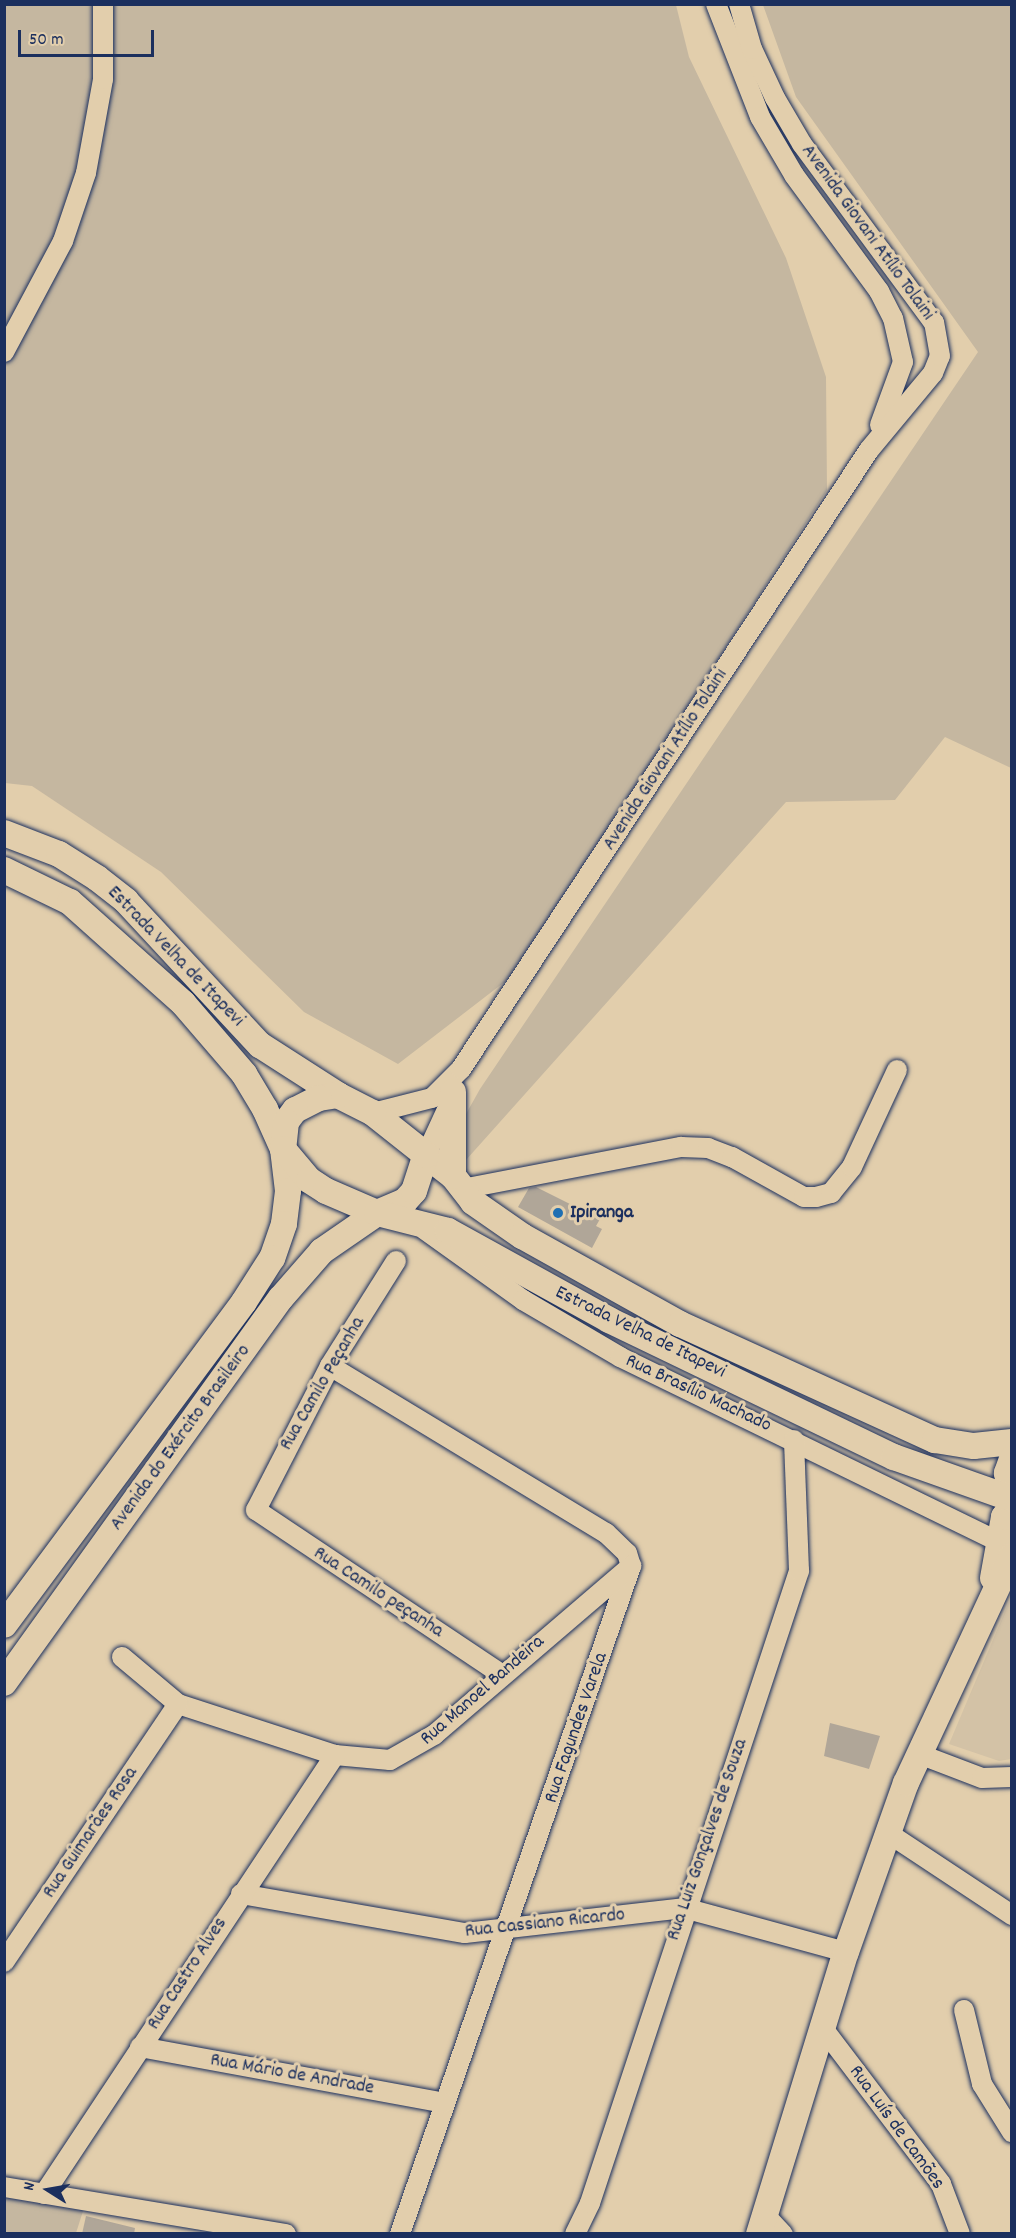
<!DOCTYPE html>
<html>
<head>
<meta charset="utf-8">
<style>
	body { margin:0 }
	#map { position:relative; width:1016px; height:2238px; overflow:hidden; background:#e2ceac; font-family:Dekko,sans-serif }
	div>[style] { position:absolute }
	.built>* { inset:0; background:#d3c2a6 }
	.green>* { inset:0; background:#c5b7a0 }
	.building>* { inset:0; background:#b0a698 }
	.roads { filter:drop-shadow(0 0 2px #1b2f5e) drop-shadow(0 0 2px #1b2f5e) }
	.minor>* { height:20px; margin:-10px; padding:0 10px; transform-origin:10px; border-radius:10px; background:#e2ceac }
	.major>* { height:26px; margin:-13px; padding:0 13px; transform-origin:13px; border-radius:13px; background:#e2ceac }
	.dots>* { width:16px; height:16px; translate:-50% -50%; box-sizing:border-box; border:3px solid #e2ceac; border-radius:50% }
	span { translate:-50% -50%; white-space:nowrap; text-align:center; line-height:1.15; -webkit-text-stroke:6px #e2ceac; paint-order:stroke }
	.street-label { font-size:20px; color:#1b2f5e }
	.poi-label { font-size:20px; color:#1b2f5e; font-weight:700 }
	.left { translate:0 -50%; text-align:left }
	.frame { position:absolute; inset:0; border:6px solid #1b2f5e; pointer-events:none }
	.north { position:absolute; left:18px; top:2160px; width:60px; height:60px; -webkit-text-stroke:4px #e2ceac; paint-order:stroke; rotate:281deg; font-size:16px; font-weight:700; line-height:24px; text-align:center; color:#1b2f5e }
	.north::after { content:''; display:block; margin:auto; width:21px; height:27px; background:#1b2f5e; clip-path:polygon(50% 0,100% 100%,50% 72%,0 100%) }
	.scale { position:absolute; left:18px; top:30px; width:136px; height:27px; box-sizing:border-box; border:3px solid #1b2f5e; border-top:0; padding-left:8px; font-size:18px; line-height:21px; white-space:nowrap; color:#1b2f5e; -webkit-text-stroke:4px #e2ceac; paint-order:stroke }
</style>
</head>
<body>
<div id="map">
	<div class="built">
		<div style="clip-path:polygon(1011px 1597px,1011px 1759px,999px 1761px,949px 1744px)"></div>
	</div>
	<div class="green">
		<div style="clip-path:polygon(5px 5px,676px 5px,689px 57px,786px 258px,826px 377px,827px 490px,515px 974px,398px 1064px,304px 1012px,161px 872px,32px 786px,5px 783px)"></div>
		<div style="clip-path:polygon(763px 5px,1011px 5px,1011px 768px,945px 737px,895px 800px,786px 802px,466px 1160px,462px 1138px,466px 1114px,480px 1089px,978px 352px,796px 97px)"></div>
		<div style="clip-path:polygon(4px 2193px,84px 2208px,76px 2233px,5px 2233px)"></div>
	</div>
	<div class="building">
		<div style="clip-path:polygon(536px 1187px,600px 1219px,596px 1226px,602px 1229px,592px 1248px,518px 1207px,529px 1188px)"></div>
		<div style="clip-path:polygon(830px 1723px,880px 1736px,869px 1769px,824px 1756px)"></div>
		<div style="clip-path:polygon(86px 2216px,135px 2228px,134px 2234px,82px 2234px)"></div>
	</div>
	<div class="roads">
		<div class="minor">
			<div style="left:716px;top:4px;width:121px;rotate:68.7deg"></div>
			<div style="left:760px;top:117px;width:67px;rotate:59.6deg"></div>
			<div style="left:794px;top:175px;width:144px;rotate:53.8deg"></div>
			<div style="left:879px;top:291px;width:30px;rotate:63deg"></div>
			<div style="left:893px;top:318px;width:45px;rotate:77.2deg"></div>
			<div style="left:903px;top:362px;width:67px;rotate:110.1deg"></div>
			<div style="left:4px;top:352px;width:126px;rotate:-62deg"></div>
			<div style="left:63px;top:241px;width:72px;rotate:-71.3deg"></div>
			<div style="left:86px;top:173px;width:96px;rotate:-79.7deg"></div>
			<div style="left:103px;top:79px;width:75px;rotate:-90deg"></div>
			<div style="left:373px;top:1113px;width:61px;rotate:-14.3deg"></div>
			<div style="left:432px;top:1098px;width:41px;rotate:-45deg"></div>
			<div style="left:461px;top:1069px;width:741px;rotate:-56.61deg"></div>
			<div style="left:869px;top:450px;width:100px;rotate:-50.3deg"></div>
			<div style="left:933px;top:373px;width:18px;rotate:-68deg"></div>
			<div style="left:940px;top:356px;width:34px;rotate:-100deg"></div>
			<div style="left:934px;top:323px;width:222px;rotate:-126.4deg"></div>
			<div style="left:802px;top:144px;width:53px;rotate:-120.4deg"></div>
			<div style="left:775px;top:98px;width:54px;rotate:-115.1deg"></div>
			<div style="left:752px;top:49px;width:47px;rotate:-106.1deg"></div>
			<div style="left:426px;top:1155px;width:57px;rotate:-65.2deg"></div>
			<div style="left:462px;top:1189px;width:223px;rotate:-10.9deg"></div>
			<div style="left:681px;top:1147px;width:27px;rotate:2deg"></div>
			<div style="left:708px;top:1148px;width:26px;rotate:21deg"></div>
			<div style="left:732px;top:1157px;width:82px;rotate:29.1deg"></div>
			<div style="left:804px;top:1197px;width:12px"></div>
			<div style="left:816px;top:1197px;width:16px;rotate:-15deg"></div>
			<div style="left:831px;top:1193px;width:33px;rotate:-51deg"></div>
			<div style="left:852px;top:1167px;width:107px;rotate:-65.1deg"></div>
			<div style="left:424px;top:1229px;width:122px;rotate:35.6deg"></div>
			<div style="left:523px;top:1300px;width:113px;rotate:30.4deg"></div>
			<div style="left:620px;top:1357px;width:422px;rotate:26deg"></div>
			<div style="left:396px;top:1261px;width:124px;rotate:122.2deg"></div>
			<div style="left:330px;top:1366px;width:162px;rotate:117.2deg"></div>
			<div style="left:256px;top:1510px;width:295px;rotate:33.8deg"></div>
			<div style="left:330px;top:1366px;width:323px;rotate:31.2deg"></div>
			<div style="left:606px;top:1533px;width:29px;rotate:44deg"></div>
			<div style="left:627px;top:1553px;width:14px;rotate:73deg"></div>
			<div style="left:631px;top:1566px;width:707px;rotate:109.08deg"></div>
			<div style="left:122px;top:1657px;width:73px;rotate:40deg"></div>
			<div style="left:178px;top:1704px;width:165px;rotate:18deg"></div>
			<div style="left:335px;top:1755px;width:55px;rotate:5.2deg"></div>
			<div style="left:390px;top:1760px;width:51px;rotate:-29.6deg"></div>
			<div style="left:434px;top:1735px;width:260px;rotate:-40.6deg"></div>
			<div style="left:919px;top:1754px;width:67px;rotate:20.9deg"></div>
			<div style="left:982px;top:1778px;width:30px;rotate:-2deg"></div>
			<div style="left:888px;top:1833px;width:149px;rotate:33.5deg"></div>
			<div style="left:241px;top:1894px;width:227px;rotate:9.9deg"></div>
			<div style="left:465px;top:1933px;width:220px;rotate:-6.5deg"></div>
			<div style="left:684px;top:1908px;width:168px;rotate:15.2deg"></div>
			<div style="left:4px;top:1962px;width:311px;rotate:-56deg"></div>
			<div style="left:964px;top:2010px;width:76px;rotate:76.3deg"></div>
			<div style="left:982px;top:2084px;width:57px;rotate:58deg"></div>
			<div style="left:822px;top:2027px;width:197px;rotate:52.8deg"></div>
			<div style="left:941px;top:2184px;width:53px;rotate:69.2deg"></div>
			<div style="left:140px;top:2047px;width:309px;rotate:10.4deg"></div>
			<div style="left:4px;top:2187px;width:286px;rotate:9.5deg"></div>
			<div style="left:44px;top:2194px;width:527px;rotate:-56.46deg"></div>
			<div style="left:765px;top:2215px;width:26px;rotate:47deg"></div>
			<div style="left:575px;top:2234px;width:34px;rotate:-64deg"></div>
			<div style="left:590px;top:2203px;width:666px;rotate:-71.7deg"></div>
			<div style="left:799px;top:1571px;width:131px;rotate:-92.2deg"></div>
		</div>
		<div class="major">
			<div style="left:4px;top:833px;width:59px;rotate:20.9deg"></div>
			<div style="left:59px;top:854px;width:45px;rotate:32.3deg"></div>
			<div style="left:97px;top:878px;width:37px;rotate:38deg"></div>
			<div style="left:126px;top:901px;width:197px;rotate:47.1deg"></div>
			<div style="left:260px;top:1045px;width:93px;rotate:32.7deg"></div>
			<div style="left:4px;top:870px;width:73px;rotate:25.9deg"></div>
			<div style="left:70px;top:902px;width:152px;rotate:41.8deg"></div>
			<div style="left:183px;top:1003px;width:94px;rotate:49.3deg"></div>
			<div style="left:244px;top:1074px;width:41px;rotate:59deg"></div>
			<div style="left:265px;top:1109px;width:44px;rotate:65.8deg"></div>
			<div style="left:283px;top:1149px;width:42px;rotate:83.2deg"></div>
			<div style="left:288px;top:1191px;width:33px;rotate:97deg"></div>
			<div style="left:284px;top:1224px;width:36px;rotate:109deg"></div>
			<div style="left:272px;top:1258px;width:52px;rotate:122.5deg"></div>
			<div style="left:244px;top:1302px;width:402px;rotate:126.6deg"></div>
			<div style="left:426px;top:1155px;width:34px;rotate:38deg"></div>
			<div style="left:453px;top:1176px;width:33px;rotate:52deg"></div>
			<div style="left:473px;top:1202px;width:60px;rotate:34.8deg"></div>
			<div style="left:522px;top:1236px;width:181px;rotate:29.1deg"></div>
			<div style="left:680px;top:1324px;width:280px;rotate:24.5deg"></div>
			<div style="left:935px;top:1440px;width:39px;rotate:9deg"></div>
			<div style="left:974px;top:1446px;width:38px;rotate:-6deg"></div>
			<div style="left:453px;top:1176px;width:84px;rotate:-90deg"></div>
			<div style="left:1012px;top:1459px;width:15px;rotate:110deg"></div>
			<div style="left:1007px;top:1473px;width:27px;rotate:80deg"></div>
			<div style="left:993px;top:1578px;width:62px;rotate:-79.8deg"></div>
			<div style="left:1004px;top:1517px;width:14px;rotate:-54deg"></div>
			<div style="left:4px;top:1683px;width:474px;rotate:-54.3deg"></div>
			<div style="left:281px;top:1298px;width:62px;rotate:-48.9deg"></div>
			<div style="left:322px;top:1251px;width:67px;rotate:-34.6deg"></div>
			<div style="left:377px;top:1213px;width:30px;rotate:-23deg"></div>
			<div style="left:405px;top:1201px;width:13px;rotate:-48deg"></div>
			<div style="left:414px;top:1191px;width:38px;rotate:-72deg"></div>
			<div style="left:426px;top:1155px;width:68px;rotate:-141.6deg"></div>
			<div style="left:373px;top:1113px;width:39px;rotate:-153deg"></div>
			<div style="left:338px;top:1095px;width:19px;rotate:171deg"></div>
			<div style="left:319px;top:1098px;width:27px;rotate:153deg"></div>
			<div style="left:295px;top:1110px;width:15px;rotate:127deg"></div>
			<div style="left:286px;top:1122px;width:27px;rotate:96deg"></div>
			<div style="left:283px;top:1149px;width:40px;rotate:50deg"></div>
			<div style="left:309px;top:1180px;width:20px;rotate:33deg"></div>
			<div style="left:326px;top:1191px;width:56px;rotate:23.3deg"></div>
			<div style="left:377px;top:1213px;width:73px;rotate:14.2deg"></div>
			<div style="left:448px;top:1231px;width:184px;rotate:28.9deg"></div>
			<div style="left:609px;top:1320px;width:316px;rotate:25.7deg"></div>
			<div style="left:894px;top:1457px;width:123px;rotate:19.5deg"></div>
			<div style="left:759px;top:2234px;width:295px;rotate:-72.9deg"></div>
			<div style="left:846px;top:1952px;width:179px;rotate:-70.5deg"></div>
			<div style="left:906px;top:1783px;width:251px;rotate:-65deg"></div>
		</div>
	</div>
	<div class="dots">
		<div style="left:558px;top:1213px;background:#1f6fb2"></div>
	</div>
	<div class="street-label">
		<span style="left:867px;top:233px;rotate:54deg">Avenida Giovani Atílio Tolaini</span>
		<span style="left:666px;top:760px;rotate:-57deg">Avenida Giovani Atílio Tolaini</span>
		<span style="left:175px;top:957px;rotate:46deg">Estrada Velha de Itapevi</span>
		<span style="left:640px;top:1333px;rotate:26deg">Estrada Velha de Itapevi</span>
		<span style="left:323px;top:1384px;rotate:-60deg">Rua Camilo Peçanha</span>
		<span style="left:698px;top:1394px;rotate:25deg">Rua Brasílio Machado</span>
		<span style="left:181px;top:1438px;rotate:-54deg">Avenida do Exército Brasileiro</span>
		<span style="left:378px;top:1593px;rotate:33deg">Rua Camilo peçanha</span>
		<span style="left:483px;top:1691px;rotate:-41deg">Rua Manoel Bandeira</span>
		<span style="left:577px;top:1728px;rotate:-71deg">Rua Fagundes Varela</span>
		<span style="left:91px;top:1833px;rotate:-56deg">Rua Guimarães Rosa</span>
		<span style="left:708px;top:1840px;rotate:-71deg">Rua Luiz Gonçalves de Souza</span>
		<span style="left:545px;top:1924px;rotate:-6deg">Rua Cassiano Ricardo</span>
		<span style="left:188px;top:1974px;rotate:-57deg">Rua Castro Alves</span>
		<span style="left:292px;top:2075px;rotate:10deg">Rua Mário de Andrade</span>
		<span style="left:896px;top:2128px;rotate:54deg">Rua Luís de Camões</span>
	</div>
	<div class="poi-label">
		<span class="left" style="left:570px;top:1213px">Ipiranga</span>
	</div>
	<div class="frame"></div>
	<div class="north">N</div>
	<div class="scale">50 m</div>
</div>
</body>
</html>
